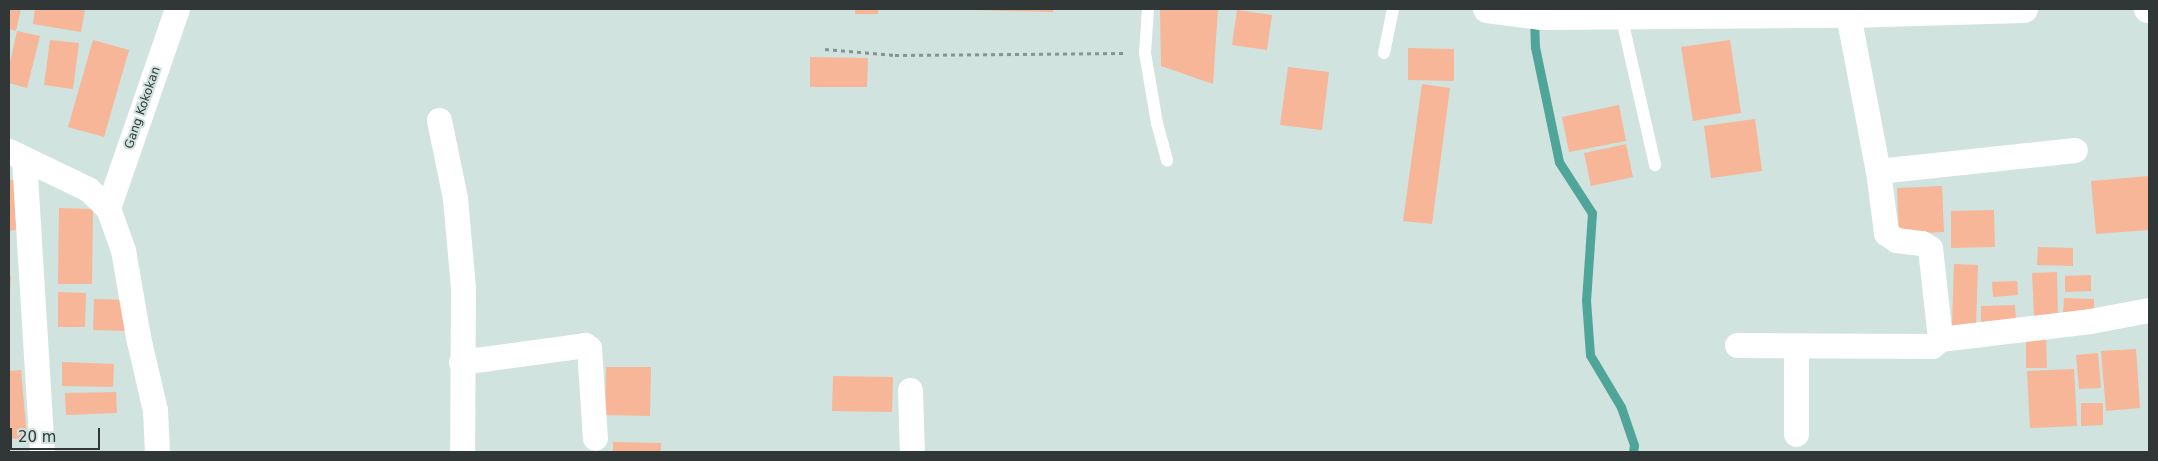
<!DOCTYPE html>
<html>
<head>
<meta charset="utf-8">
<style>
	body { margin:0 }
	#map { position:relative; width:2158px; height:461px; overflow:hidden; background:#d0e3df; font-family:"DejaVu Sans",sans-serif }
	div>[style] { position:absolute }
	.stream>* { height:9px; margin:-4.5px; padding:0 4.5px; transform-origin:4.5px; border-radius:4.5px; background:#4fa698 }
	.building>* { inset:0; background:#f6b697 }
	.path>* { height:3px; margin-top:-1.5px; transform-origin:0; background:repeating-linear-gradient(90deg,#869491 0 4px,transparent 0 8px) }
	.lane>* { height:12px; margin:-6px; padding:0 6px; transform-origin:6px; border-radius:6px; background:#fff }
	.street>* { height:25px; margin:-12.5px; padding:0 12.5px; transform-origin:12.5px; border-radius:12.5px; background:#fff }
	.secondary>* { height:28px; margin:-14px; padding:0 14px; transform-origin:14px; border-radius:14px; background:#fff }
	span { translate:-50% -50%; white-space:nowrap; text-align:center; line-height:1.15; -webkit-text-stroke:4px #d0e3df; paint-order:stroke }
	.street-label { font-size:12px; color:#303736 }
	.frame { position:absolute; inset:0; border:10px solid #303736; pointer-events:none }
	.scale { position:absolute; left:10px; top:428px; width:90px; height:22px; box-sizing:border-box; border:2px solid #303736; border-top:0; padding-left:6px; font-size:15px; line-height:18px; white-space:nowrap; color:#303736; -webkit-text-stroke:4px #d0e3df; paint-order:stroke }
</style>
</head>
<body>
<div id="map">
	<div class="stream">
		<div style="left:1534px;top:18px;width:29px;rotate:88deg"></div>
		<div style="left:1535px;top:47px;width:117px;rotate:78.2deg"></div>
		<div style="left:1559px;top:162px;width:61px;rotate:57.1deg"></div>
		<div style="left:1592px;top:213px;width:87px;rotate:93.9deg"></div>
		<div style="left:1586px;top:300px;width:55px;rotate:85.8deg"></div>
		<div style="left:1590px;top:355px;width:61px;rotate:59.2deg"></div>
		<div style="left:1621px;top:407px;width:40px;rotate:71.1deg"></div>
		<div style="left:1634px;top:445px;width:7px;rotate:98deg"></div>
	</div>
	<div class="building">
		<div style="clip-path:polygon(9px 9px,21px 9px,16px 31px,9px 29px)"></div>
		<div style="clip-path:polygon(35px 9px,85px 9px,81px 32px,33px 24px)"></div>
		<div style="clip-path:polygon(855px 9px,878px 9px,878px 14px,855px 14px)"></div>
		<div style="clip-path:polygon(970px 9px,1053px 9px,1053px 12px,970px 10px)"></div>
		<div style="clip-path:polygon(1160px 9px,1218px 9px,1213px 84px,1161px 66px)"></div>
		<div style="clip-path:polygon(1237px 10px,1272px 15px,1267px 50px,1232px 45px)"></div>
		<div style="clip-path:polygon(17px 31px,40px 36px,27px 88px,9px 83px,9px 67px)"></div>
		<div style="clip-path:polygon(50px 40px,79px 43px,73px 89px,44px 85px)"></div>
		<div style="clip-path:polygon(93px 40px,129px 50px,104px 137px,68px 127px)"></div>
		<div style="clip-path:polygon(1730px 40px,1741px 113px,1693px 121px,1681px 47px)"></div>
		<div style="clip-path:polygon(1408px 48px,1454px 49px,1454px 81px,1408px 80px)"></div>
		<div style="clip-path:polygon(810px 57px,868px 58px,867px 87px,810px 87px)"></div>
		<div style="clip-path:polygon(1288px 67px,1329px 72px,1322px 130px,1280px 125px)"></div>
		<div style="clip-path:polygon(1422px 84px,1450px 88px,1432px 224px,1403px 221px)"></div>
		<div style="clip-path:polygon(1619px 105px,1626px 141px,1569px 152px,1562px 117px)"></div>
		<div style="clip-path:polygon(1755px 119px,1762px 171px,1711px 178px,1704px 126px)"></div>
		<div style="clip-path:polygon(1626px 144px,1633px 177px,1591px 186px,1584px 153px)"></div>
		<div style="clip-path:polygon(2149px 176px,2149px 230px,2096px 234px,2091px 181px)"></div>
		<div style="clip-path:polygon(9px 180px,15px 180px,16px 230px,9px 231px)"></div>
		<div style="clip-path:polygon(1942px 186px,1944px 232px,1899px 234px,1897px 188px)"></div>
		<div style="clip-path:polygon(59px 208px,93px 209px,92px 284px,58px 284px)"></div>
		<div style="clip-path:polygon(1994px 210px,1995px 247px,1951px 248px,1951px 211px)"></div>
		<div style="clip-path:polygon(2038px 247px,2073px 248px,2073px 266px,2037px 265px)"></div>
		<div style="clip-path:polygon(1954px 264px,1978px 265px,1976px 326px,1952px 326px)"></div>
		<div style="clip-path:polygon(2057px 272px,2058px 316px,2034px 316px,2032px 273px)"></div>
		<div style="clip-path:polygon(2091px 275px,2091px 291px,2065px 292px,2065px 276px)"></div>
		<div style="clip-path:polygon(9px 276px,11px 276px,10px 293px,9px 293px)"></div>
		<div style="clip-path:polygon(2017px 281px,2018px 295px,1993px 297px,1992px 282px)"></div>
		<div style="clip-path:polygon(58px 292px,86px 293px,85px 327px,58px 327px)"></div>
		<div style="clip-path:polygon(2064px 298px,2094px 299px,2094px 313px,2063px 313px)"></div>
		<div style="clip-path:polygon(94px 299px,127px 300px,126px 331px,93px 330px)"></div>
		<div style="clip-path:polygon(2015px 305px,2016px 322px,1981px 323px,1981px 306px)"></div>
		<div style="clip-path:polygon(2046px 340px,2047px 368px,2026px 368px,2026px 341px)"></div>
		<div style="clip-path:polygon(2136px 349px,2140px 408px,2106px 411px,2101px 351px)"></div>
		<div style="clip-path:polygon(2098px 353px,2101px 388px,2079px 389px,2076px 355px)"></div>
		<div style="clip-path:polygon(62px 362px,114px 364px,113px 387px,62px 386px)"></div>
		<div style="clip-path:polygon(606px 367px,651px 367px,650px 416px,605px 415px)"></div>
		<div style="clip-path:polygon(2074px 369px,2077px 426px,2030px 428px,2027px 371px)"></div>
		<div style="clip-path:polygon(21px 370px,27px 438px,9px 439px,9px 371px)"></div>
		<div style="clip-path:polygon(833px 376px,893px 377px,892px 412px,832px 411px)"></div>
		<div style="clip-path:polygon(116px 392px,117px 413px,66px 415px,65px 393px)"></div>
		<div style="clip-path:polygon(2081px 403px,2103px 403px,2103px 425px,2081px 426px)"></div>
		<div style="clip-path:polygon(613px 442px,661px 443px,661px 452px,613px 452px)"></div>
	</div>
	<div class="path">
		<div style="left:825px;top:49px;width:70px;rotate:4.9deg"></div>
		<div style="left:895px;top:55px;width:230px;rotate:-0.5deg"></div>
	</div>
	<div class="lane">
		<div style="left:1148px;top:9px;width:44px;rotate:93.9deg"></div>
		<div style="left:1145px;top:53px;width:71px;rotate:80.3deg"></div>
		<div style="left:1157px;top:123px;width:39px;rotate:75deg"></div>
		<div style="left:1621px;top:15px;width:154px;rotate:77.2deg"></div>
		<div style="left:1384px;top:53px;width:45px;rotate:-78.4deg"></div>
	</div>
	<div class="street">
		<div style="left:1847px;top:9px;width:165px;rotate:79.2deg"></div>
		<div style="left:1878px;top:171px;width:63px;rotate:82.6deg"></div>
		<div style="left:1886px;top:233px;width:12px;rotate:35deg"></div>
		<div style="left:1896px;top:240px;width:26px;rotate:7deg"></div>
		<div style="left:1922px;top:243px;width:9px;rotate:32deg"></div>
		<div style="left:1930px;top:248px;width:92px;rotate:83.7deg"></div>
		<div style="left:439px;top:120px;width:80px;rotate:78.4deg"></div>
		<div style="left:455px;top:198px;width:89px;rotate:84.9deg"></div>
		<div style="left:463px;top:287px;width:165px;rotate:90.3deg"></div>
		<div style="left:9px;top:151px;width:88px;rotate:25.7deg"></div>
		<div style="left:88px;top:189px;width:28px;rotate:44deg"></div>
		<div style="left:108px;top:208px;width:45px;rotate:70.3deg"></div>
		<div style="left:123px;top:250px;width:88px;rotate:80.2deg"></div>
		<div style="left:138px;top:337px;width:75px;rotate:76.9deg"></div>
		<div style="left:155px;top:410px;width:42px;rotate:87.3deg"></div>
		<div style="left:24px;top:159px;width:294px;rotate:86.5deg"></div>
		<div style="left:1878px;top:171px;width:198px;rotate:-6.1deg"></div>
		<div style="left:108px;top:208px;width:211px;rotate:-70.9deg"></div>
		<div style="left:1737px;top:345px;width:195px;rotate:0.3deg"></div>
		<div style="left:1932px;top:346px;width:11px;rotate:-41deg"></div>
		<div style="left:1940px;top:339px;width:151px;rotate:-6.8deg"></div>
		<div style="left:2090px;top:321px;width:60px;rotate:-10.6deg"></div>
		<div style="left:1796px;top:346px;width:88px;rotate:90deg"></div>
		<div style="left:461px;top:362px;width:125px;rotate:-7.8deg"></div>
		<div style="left:585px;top:345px;width:5px;rotate:37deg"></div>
		<div style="left:589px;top:348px;width:90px;rotate:86.2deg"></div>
		<div style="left:910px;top:390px;width:62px;rotate:88.2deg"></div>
	</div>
	<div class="secondary">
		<div style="left:1487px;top:9px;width:54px;rotate:7.4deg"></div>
		<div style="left:1541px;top:16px;width:308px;rotate:-0.4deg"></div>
		<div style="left:1849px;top:14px;width:175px;rotate:-1.6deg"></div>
		<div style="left:2148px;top:9px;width:1px"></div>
	</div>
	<div class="street-label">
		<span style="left:143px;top:108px;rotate:-71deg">Gang Kokokan</span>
	</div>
	<div class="frame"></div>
	<div class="scale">20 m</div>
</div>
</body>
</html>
